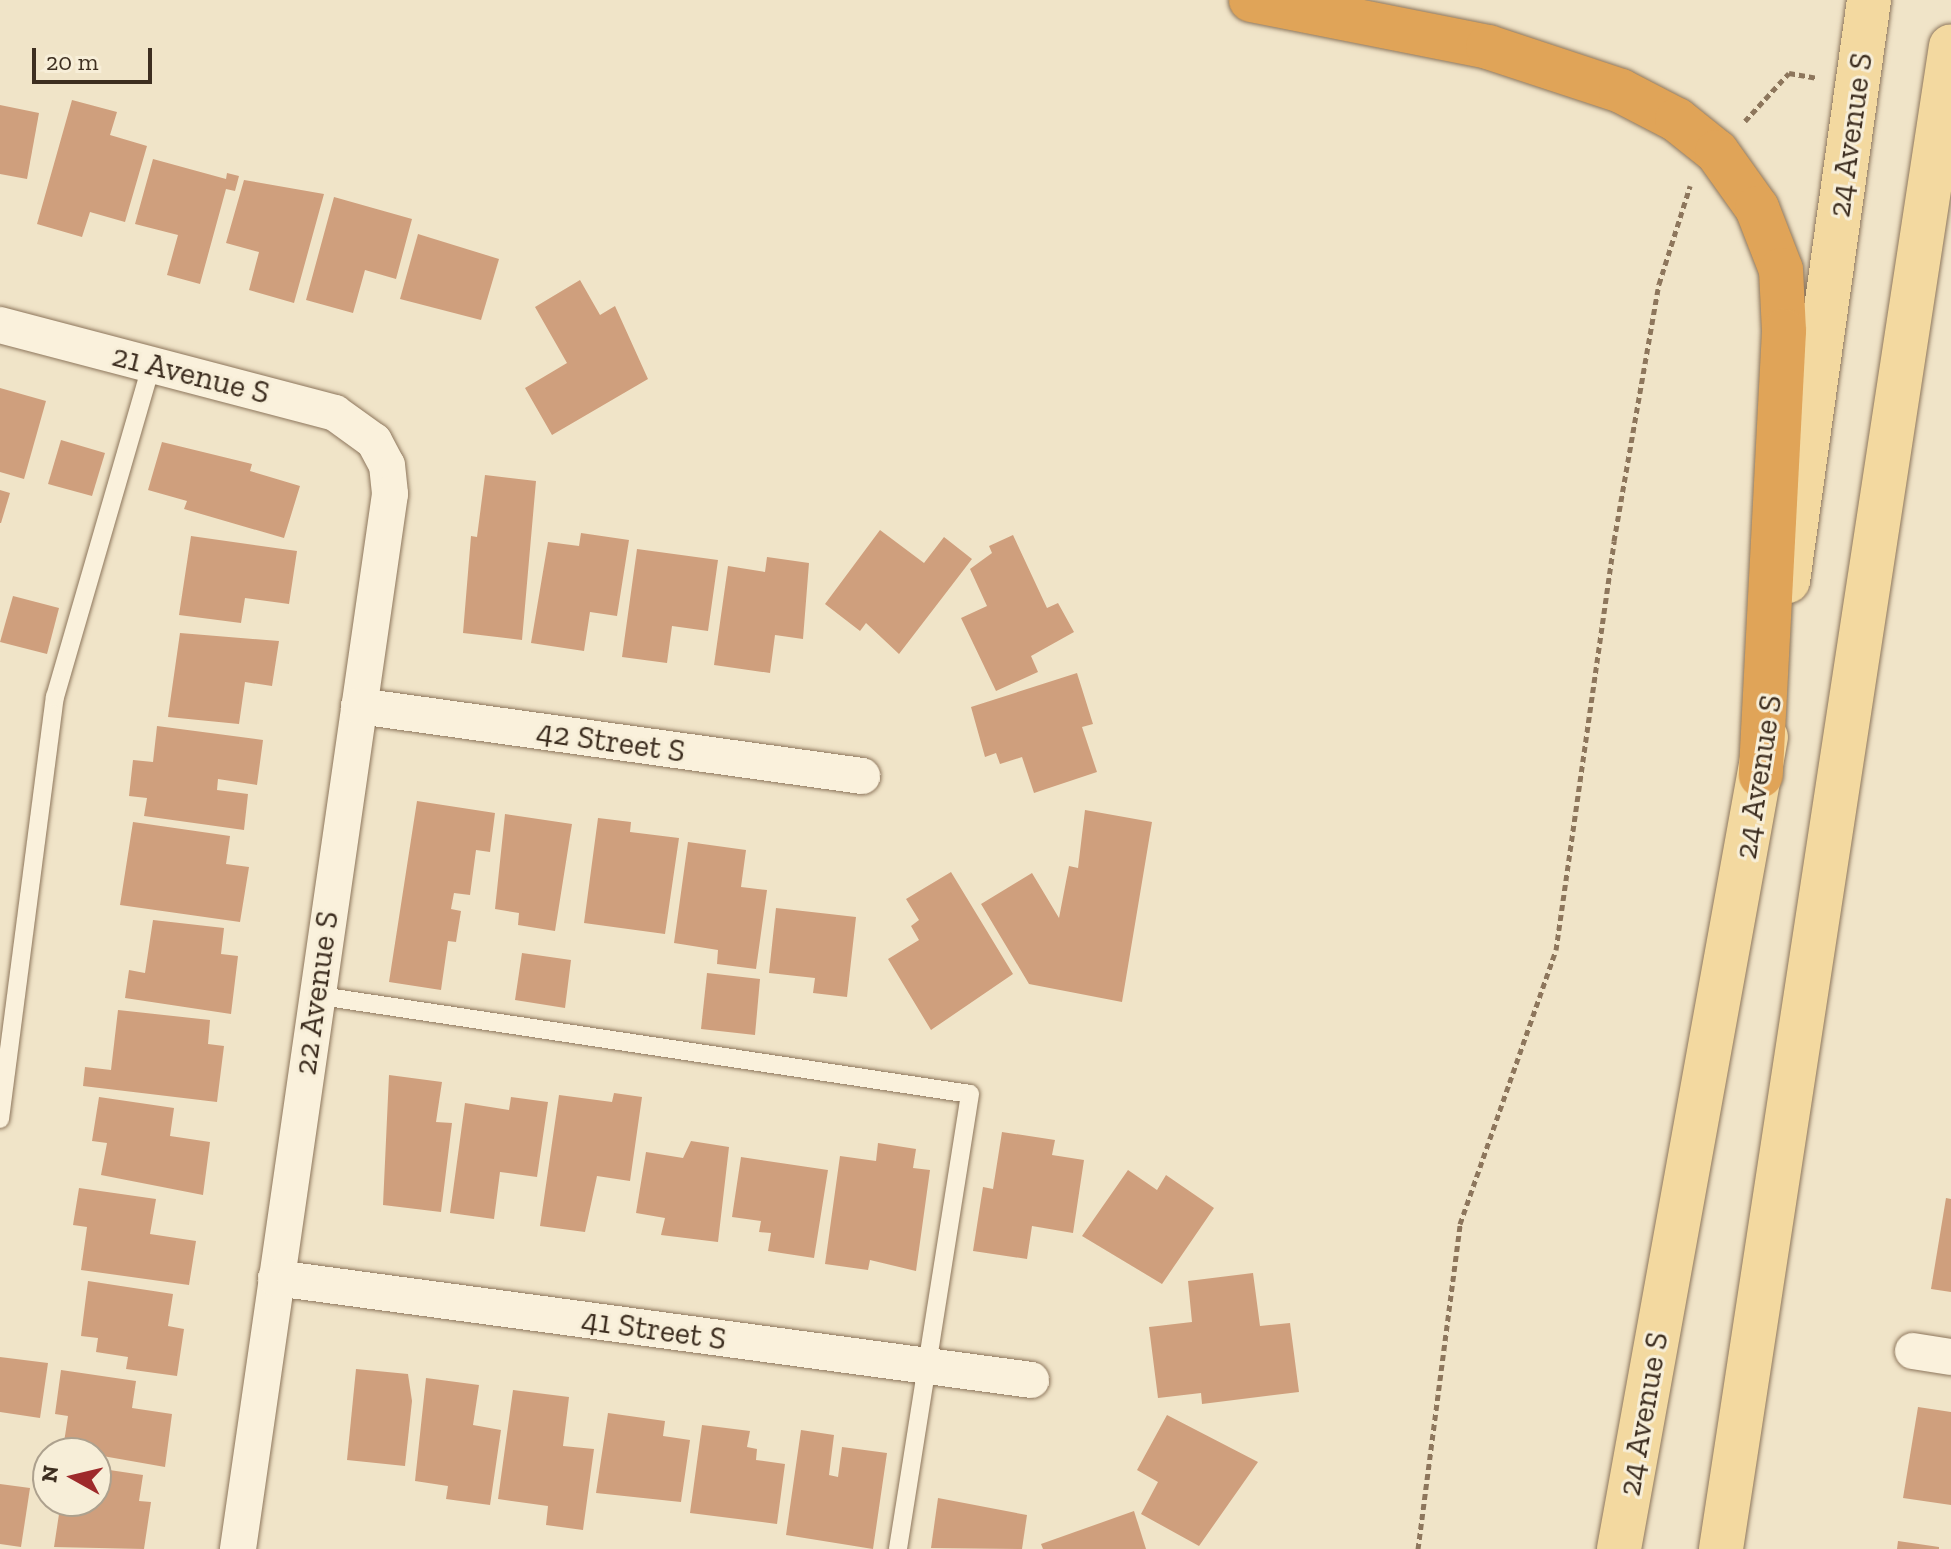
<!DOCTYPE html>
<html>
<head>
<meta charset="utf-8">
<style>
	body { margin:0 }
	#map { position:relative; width:1951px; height:1549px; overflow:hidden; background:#f0e4c8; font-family:"Zilla Slab",serif }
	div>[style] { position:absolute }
	.building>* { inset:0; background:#cf9f7d }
	.path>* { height:5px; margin-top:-2.5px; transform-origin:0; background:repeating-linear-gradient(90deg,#8d765c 0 6px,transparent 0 10px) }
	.roads { filter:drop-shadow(0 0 2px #8d765c) drop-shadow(0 0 2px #8d765c) }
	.lane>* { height:18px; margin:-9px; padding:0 9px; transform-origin:9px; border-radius:9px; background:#faf1dc }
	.street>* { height:36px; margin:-18px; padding:0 18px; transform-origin:18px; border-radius:18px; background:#faf1dc }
	.primary>* { height:44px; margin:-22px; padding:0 22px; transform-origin:22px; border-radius:22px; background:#f3d9a0 }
	.highway>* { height:44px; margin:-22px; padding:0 22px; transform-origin:22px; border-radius:22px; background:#e0a458 }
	span { translate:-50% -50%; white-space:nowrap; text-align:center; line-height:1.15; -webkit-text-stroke:6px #f7eed8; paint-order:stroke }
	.street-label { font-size:32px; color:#3d2e20 }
	.north { position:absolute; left:32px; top:1437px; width:80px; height:80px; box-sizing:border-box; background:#f7eed8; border:2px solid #ada18e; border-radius:50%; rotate:278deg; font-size:22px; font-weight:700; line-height:32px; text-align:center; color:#3d2e20 }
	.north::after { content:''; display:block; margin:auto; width:28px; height:36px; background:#9e2a2b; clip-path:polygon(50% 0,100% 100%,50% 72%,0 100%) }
	.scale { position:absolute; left:32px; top:48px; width:120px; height:36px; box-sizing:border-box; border:4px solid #3d2e20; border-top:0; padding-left:10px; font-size:24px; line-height:28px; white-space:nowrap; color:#3d2e20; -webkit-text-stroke:6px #f7eed8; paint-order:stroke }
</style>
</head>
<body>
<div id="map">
	<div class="building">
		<div style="clip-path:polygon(72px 100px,117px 112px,110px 135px,147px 146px,125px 222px,90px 212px,82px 237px,37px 224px)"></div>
		<div style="clip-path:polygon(0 105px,39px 113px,27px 179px,0 174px)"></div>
		<div style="clip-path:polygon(153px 159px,226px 179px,227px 173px,239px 176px,235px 191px,226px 189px,200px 284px,167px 275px,178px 235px,135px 224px)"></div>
		<div style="clip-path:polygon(244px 180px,324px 194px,294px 303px,249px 290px,259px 252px,226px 243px)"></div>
		<div style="clip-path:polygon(334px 197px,412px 219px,396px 279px,365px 270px,353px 313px,306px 300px)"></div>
		<div style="clip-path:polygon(418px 234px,499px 259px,481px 320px,400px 299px)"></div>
		<div style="clip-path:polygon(580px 280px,600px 315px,615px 306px,648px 379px,552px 435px,525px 388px,567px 363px,535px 307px)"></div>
		<div style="clip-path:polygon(0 388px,46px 401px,24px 479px,0 472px)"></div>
		<div style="clip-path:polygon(61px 440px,105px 453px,92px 496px,48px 484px)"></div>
		<div style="clip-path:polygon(162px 442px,252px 464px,250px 471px,300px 486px,284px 538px,184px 509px,187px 501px,148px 490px)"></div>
		<div style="clip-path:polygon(485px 475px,536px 481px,522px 640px,463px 633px,471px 536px,477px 537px)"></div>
		<div style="clip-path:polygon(0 490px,10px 493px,1px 523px,0 523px)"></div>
		<div style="clip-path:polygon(880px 530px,924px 563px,944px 537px,972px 559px,899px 654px,866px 623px,860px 631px,825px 604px)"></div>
		<div style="clip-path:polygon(581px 533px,629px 540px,617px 616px,590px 612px,584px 651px,531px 643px,548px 542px,579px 546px)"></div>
		<div style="clip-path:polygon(1013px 535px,1047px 608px,1058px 603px,1074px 632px,1031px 656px,1038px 672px,996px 691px,961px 618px,987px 606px,970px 569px,992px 553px,989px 546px)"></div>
		<div style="clip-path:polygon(191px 536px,297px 551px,289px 604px,245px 598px,241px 623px,179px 615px)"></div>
		<div style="clip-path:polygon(637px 549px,718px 560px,708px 631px,672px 626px,667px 663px,622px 657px)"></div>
		<div style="clip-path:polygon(767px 557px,809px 563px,803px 639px,775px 635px,770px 673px,714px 665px,728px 566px,765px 572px)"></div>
		<div style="clip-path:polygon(13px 596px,59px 608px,47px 654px,0 642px)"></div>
		<div style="clip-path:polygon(180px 633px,279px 641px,272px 686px,245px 682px,239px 724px,168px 717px)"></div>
		<div style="clip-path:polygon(1077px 673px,1093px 724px,1082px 727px,1097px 772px,1034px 793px,1022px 757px,1000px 764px,996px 753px,985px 757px,971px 707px)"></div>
		<div style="clip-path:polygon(157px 726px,263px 740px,257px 785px,218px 779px,217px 790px,248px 794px,244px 830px,144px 816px,147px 798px,129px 796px,133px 760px,153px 762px)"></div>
		<div style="clip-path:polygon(417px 801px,495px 813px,490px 852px,476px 850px,470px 895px,454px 893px,451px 909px,461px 911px,456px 942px,448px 941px,441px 990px,389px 982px)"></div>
		<div style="clip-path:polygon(1085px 810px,1152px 822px,1122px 1002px,1029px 984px,981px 904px,1032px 873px,1059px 918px,1069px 866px,1078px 868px)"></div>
		<div style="clip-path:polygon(505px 814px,572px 824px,555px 931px,518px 925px,519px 913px,495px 909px)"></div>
		<div style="clip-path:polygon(598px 818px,631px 822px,630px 832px,679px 838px,665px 934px,584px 923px)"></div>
		<div style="clip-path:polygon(133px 822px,230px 836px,226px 864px,249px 867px,240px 922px,120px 905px)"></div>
		<div style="clip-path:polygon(688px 842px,746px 850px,741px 887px,767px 890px,756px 969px,717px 964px,718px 950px,674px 943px)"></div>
		<div style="clip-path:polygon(951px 872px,1013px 974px,931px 1030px,888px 959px,919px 940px,911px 926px,919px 920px,906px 899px)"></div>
		<div style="clip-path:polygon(776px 908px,856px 917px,847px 997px,813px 993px,815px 978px,769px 973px)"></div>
		<div style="clip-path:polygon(153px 920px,224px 928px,221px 954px,238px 956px,231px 1014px,125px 998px,129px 970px,145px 973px)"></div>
		<div style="clip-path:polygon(522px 953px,571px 960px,565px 1008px,515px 1000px)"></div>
		<div style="clip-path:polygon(707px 973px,760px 979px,755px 1035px,701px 1029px)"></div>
		<div style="clip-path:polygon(118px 1010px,210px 1020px,208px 1044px,224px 1046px,217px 1102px,83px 1086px,85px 1067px,111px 1070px)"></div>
		<div style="clip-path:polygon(389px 1075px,442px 1082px,436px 1122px,452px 1123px,441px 1212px,383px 1205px)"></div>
		<div style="clip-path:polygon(614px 1093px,642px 1097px,630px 1181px,597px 1176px,585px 1232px,540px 1226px,559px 1095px,612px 1102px)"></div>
		<div style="clip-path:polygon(99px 1097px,174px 1108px,170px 1136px,210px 1142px,203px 1195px,101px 1175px,107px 1143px,92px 1141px)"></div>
		<div style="clip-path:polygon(511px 1097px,548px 1102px,537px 1177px,500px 1172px,494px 1219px,450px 1213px,465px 1103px,509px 1110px)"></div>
		<div style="clip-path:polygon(1002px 1132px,1055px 1140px,1052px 1155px,1084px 1160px,1073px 1233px,1032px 1226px,1027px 1259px,973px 1251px,983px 1187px,993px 1189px)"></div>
		<div style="clip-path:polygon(691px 1141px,729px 1147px,718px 1242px,661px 1235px,665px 1218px,636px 1213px,646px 1152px,683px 1158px)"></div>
		<div style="clip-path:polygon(878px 1143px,916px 1149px,913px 1168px,930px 1170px,916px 1271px,870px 1260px,868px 1270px,825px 1264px,840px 1156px,876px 1161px)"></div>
		<div style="clip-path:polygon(741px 1157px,828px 1170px,814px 1258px,768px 1251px,771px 1233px,759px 1232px,761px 1221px,732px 1217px)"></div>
		<div style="clip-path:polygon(1128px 1170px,1157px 1190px,1166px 1175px,1214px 1208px,1162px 1284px,1082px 1236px)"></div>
		<div style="clip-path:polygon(79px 1188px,156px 1199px,150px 1234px,196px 1241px,189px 1285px,81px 1270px,87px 1227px,73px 1225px)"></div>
		<div style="clip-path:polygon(1946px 1198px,1951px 1199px,1951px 1292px,1931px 1289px)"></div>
		<div style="clip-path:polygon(1253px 1273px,1260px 1326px,1290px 1323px,1299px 1392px,1202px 1404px,1201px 1393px,1158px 1398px,1149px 1327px,1192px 1322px,1188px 1281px)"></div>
		<div style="clip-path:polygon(88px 1281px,173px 1294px,168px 1326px,184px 1329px,177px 1376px,126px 1369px,128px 1357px,96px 1352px,98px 1338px,81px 1336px)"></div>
		<div style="clip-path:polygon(0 1357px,48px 1363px,40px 1418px,0 1412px)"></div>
		<div style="clip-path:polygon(356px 1369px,408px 1374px,412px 1401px,405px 1466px,347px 1460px)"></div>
		<div style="clip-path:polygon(61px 1370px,136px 1381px,132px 1408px,172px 1414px,165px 1467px,63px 1449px,68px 1416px,55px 1414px)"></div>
		<div style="clip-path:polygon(426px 1378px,479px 1385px,473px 1425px,501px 1430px,490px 1505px,446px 1499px,448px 1486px,415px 1481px)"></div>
		<div style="clip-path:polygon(513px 1390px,569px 1397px,563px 1446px,594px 1449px,583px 1530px,546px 1525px,548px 1506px,498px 1499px)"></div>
		<div style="clip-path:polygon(1918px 1407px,1951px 1412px,1951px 1505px,1903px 1498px)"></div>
		<div style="clip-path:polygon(608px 1413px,665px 1421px,663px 1436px,690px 1440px,681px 1502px,596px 1493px)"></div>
		<div style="clip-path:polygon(1167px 1415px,1258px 1462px,1199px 1546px,1141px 1514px,1158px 1482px,1137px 1470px)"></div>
		<div style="clip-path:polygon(702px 1425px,750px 1431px,747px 1447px,757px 1449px,756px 1460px,785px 1464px,777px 1524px,690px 1513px)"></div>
		<div style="clip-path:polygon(801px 1430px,834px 1435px,829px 1475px,838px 1477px,842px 1447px,887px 1453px,873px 1549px,786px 1535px)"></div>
		<div style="clip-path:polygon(96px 1468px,143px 1475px,139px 1501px,151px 1502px,144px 1549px,54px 1547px,61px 1501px,96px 1501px)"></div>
		<div style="clip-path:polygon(0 1484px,30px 1488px,21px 1547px,0 1544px)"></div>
		<div style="clip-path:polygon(938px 1498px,1027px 1515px,1022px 1549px,931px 1548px)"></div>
		<div style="clip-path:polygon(1134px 1511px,1146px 1549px,1043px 1549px,1041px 1544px)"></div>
		<div style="clip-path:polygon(1898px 1541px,1939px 1547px,1939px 1549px,1897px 1549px)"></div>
	</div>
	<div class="path">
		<div style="left:1745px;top:121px;width:65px;rotate:-47.5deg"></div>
		<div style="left:1789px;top:73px;width:29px;rotate:10deg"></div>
		<div style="left:1418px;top:1549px;width:328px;rotate:-82.6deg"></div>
		<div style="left:1460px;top:1224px;width:290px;rotate:-70.7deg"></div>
		<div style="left:1556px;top:950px;width:413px;rotate:-81.9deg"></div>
		<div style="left:1614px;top:541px;width:261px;rotate:-80.1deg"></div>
		<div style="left:1659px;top:284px;width:103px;rotate:-72.4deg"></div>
	</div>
	<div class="roads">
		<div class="lane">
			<div style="left:314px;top:995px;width:663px;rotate:8.58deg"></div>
			<div style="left:970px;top:1094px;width:461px;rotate:99deg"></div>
			<div style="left:0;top:1119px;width:426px;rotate:-82.6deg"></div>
			<div style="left:55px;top:697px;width:347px;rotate:-73.8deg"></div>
		</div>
		<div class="street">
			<div style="left:0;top:325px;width:346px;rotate:14.7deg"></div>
			<div style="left:335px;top:413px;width:48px;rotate:35.7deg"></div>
			<div style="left:374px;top:441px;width:27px;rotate:62deg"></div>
			<div style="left:387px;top:465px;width:29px;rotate:84deg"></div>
			<div style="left:390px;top:494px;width:1066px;rotate:98.2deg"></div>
			<div style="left:359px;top:706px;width:508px;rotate:7.92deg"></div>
			<div style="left:276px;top:1278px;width:762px;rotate:7.69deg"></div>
			<div style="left:1913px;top:1351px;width:38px;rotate:9deg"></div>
		</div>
		<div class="primary">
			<div style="left:1788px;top:581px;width:587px;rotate:-82.06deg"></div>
			<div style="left:1619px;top:1549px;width:825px;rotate:-79.74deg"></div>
			<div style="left:1721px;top:1549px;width:1520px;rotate:-81.3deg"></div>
		</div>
		<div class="highway">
			<div style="left:1251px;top:0;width:242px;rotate:11.2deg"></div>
			<div style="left:1488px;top:47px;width:140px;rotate:18.3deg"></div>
			<div style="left:1621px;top:91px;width:63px;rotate:27.4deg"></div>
			<div style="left:1677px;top:120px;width:51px;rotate:38.7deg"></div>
			<div style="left:1717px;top:152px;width:69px;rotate:54.5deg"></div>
			<div style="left:1757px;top:208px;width:66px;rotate:68.8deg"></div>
			<div style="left:1781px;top:270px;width:61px;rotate:87.2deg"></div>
			<div style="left:1784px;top:331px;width:445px;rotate:93deg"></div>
		</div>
	</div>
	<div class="street-label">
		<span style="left:1850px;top:135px;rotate:-82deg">24 Avenue S</span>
		<span style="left:191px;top:374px;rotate:14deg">21 Avenue S</span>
		<span style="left:611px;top:741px;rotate:8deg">42 Street S</span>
		<span style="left:1758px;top:777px;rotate:-81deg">24 Avenue S</span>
		<span style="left:316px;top:993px;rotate:-82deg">22 Avenue S</span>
		<span style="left:654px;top:1329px;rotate:8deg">41 Street S</span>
		<span style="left:1643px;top:1414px;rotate:-80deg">24 Avenue S</span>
	</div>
	<div class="north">N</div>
	<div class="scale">20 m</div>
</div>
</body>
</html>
